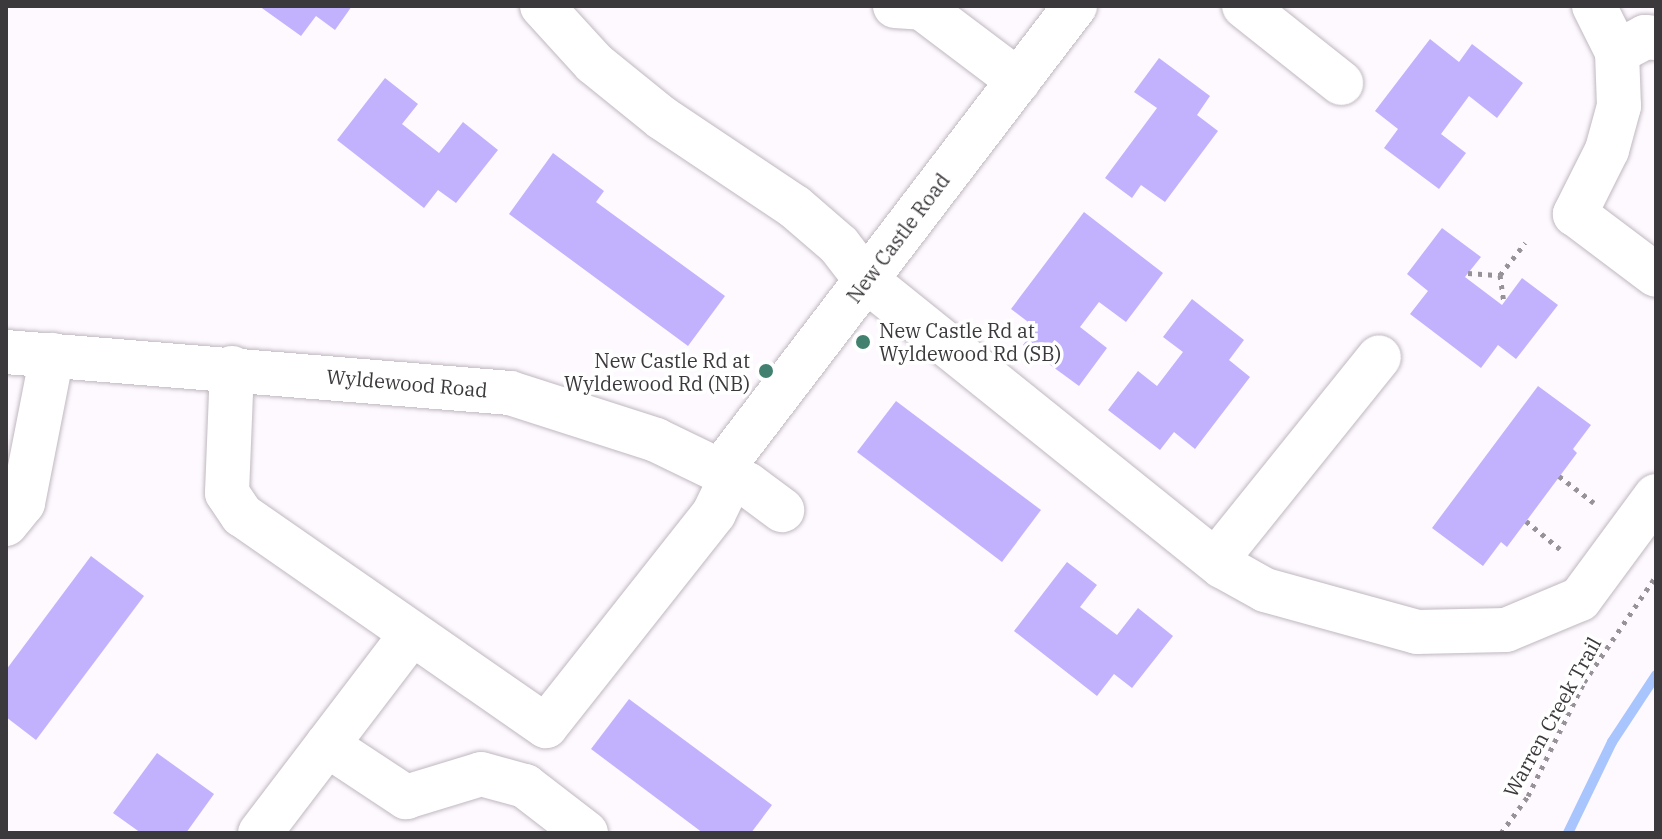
<!DOCTYPE html>
<html>
<head>
<meta charset="utf-8">
<style>
	body { margin:0 }
	#map { position:relative; width:1662px; height:839px; overflow:hidden; background:#fef9ff; font-family:"IBM Plex Serif",serif }
	div>[style] { position:absolute }
	.stream>* { height:10px; margin:-5px; padding:0 5px; transform-origin:5px; border-radius:5px; background:#a9c5fd }
	.building>* { inset:0; background:#c2b2fd }
	.path>* { height:5px; margin-top:-2.5px; transform-origin:0; background:repeating-linear-gradient(90deg,#969297 0 4px,transparent 0 10px) }
	.roads { filter:drop-shadow(0 0 2px #c0b8c0) drop-shadow(0 0 2px #c0b8c0) }
	.minor>* { height:44px; margin:-22px; padding:0 22px; transform-origin:22px; border-radius:22px; background:#fff }
	.dots>* { width:22px; height:22px; translate:-50% -50%; box-sizing:border-box; border:4px solid #fff; border-radius:50% }
	span { translate:-50% -50%; white-space:nowrap; text-align:center; line-height:1.15; -webkit-text-stroke:7px #fff; paint-order:stroke }
	.street-label { font-size:20px; color:#3c393d }
	.poi-label { font-size:20px; color:#3c393d }
	.left { translate:0 -50%; text-align:left }
	.right { translate:-100% -50%; text-align:right }
	.frame { position:absolute; inset:0; border:8px solid #3c393d; pointer-events:none }
</style>
</head>
<body>
<div id="map">
	<div class="stream">
		<div style="left:1568px;top:833px;width:101px;rotate:-64.2deg"></div>
		<div style="left:1612px;top:742px;width:80px;rotate:-56.7deg"></div>
	</div>
	<div class="building">
		<div style="clip-path:polygon(259px 6px,352px 6px,335px 30px,316px 16px,301px 36px)"></div>
		<div style="clip-path:polygon(1430px 39px,1459px 62px,1472px 44px,1523px 83px,1497px 118px,1469px 96px,1441px 134px,1466px 153px,1439px 189px,1384px 148px,1398px 129px,1375px 111px)"></div>
		<div style="clip-path:polygon(1159px 58px,1210px 96px,1197px 115px,1218px 131px,1165px 202px,1141px 185px,1132px 198px,1105px 178px,1157px 108px,1134px 92px)"></div>
		<div style="clip-path:polygon(385px 78px,418px 104px,402px 124px,439px 153px,463px 122px,498px 150px,456px 203px,438px 190px,424px 208px,337px 140px)"></div>
		<div style="clip-path:polygon(553px 153px,604px 191px,596px 202px,725px 296px,688px 346px,509px 214px)"></div>
		<div style="clip-path:polygon(1084px 212px,1163px 273px,1126px 322px,1099px 302px,1080px 327px,1107px 348px,1079px 386px,1023px 345px,1036px 328px,1011px 309px)"></div>
		<div style="clip-path:polygon(1442px 228px,1481px 257px,1465px 277px,1502px 305px,1522px 278px,1558px 305px,1516px 359px,1498px 345px,1481px 368px,1410px 314px,1428px 291px,1407px 274px)"></div>
		<div style="clip-path:polygon(1192px 299px,1244px 340px,1229px 360px,1250px 377px,1195px 449px,1174px 432px,1160px 450px,1108px 410px,1138px 371px,1157px 386px,1183px 352px,1163px 337px)"></div>
		<div style="clip-path:polygon(1538px 386px,1591px 425px,1573px 449px,1577px 453px,1507px 547px,1501px 542px,1483px 566px,1432px 528px)"></div>
		<div style="clip-path:polygon(896px 401px,1041px 510px,1002px 562px,857px 452px)"></div>
		<div style="clip-path:polygon(91px 556px,144px 596px,36px 740px,6px 717px,6px 670px)"></div>
		<div style="clip-path:polygon(1067px 562px,1097px 585px,1080px 607px,1117px 635px,1138px 608px,1173px 636px,1132px 688px,1114px 674px,1097px 696px,1014px 631px)"></div>
		<div style="clip-path:polygon(629px 699px,772px 805px,751px 833px,703px 833px,591px 749px)"></div>
		<div style="clip-path:polygon(157px 753px,214px 794px,186px 833px,141px 833px,113px 813px)"></div>
	</div>
	<div class="path">
		<div style="left:1468px;top:273px;width:32px;rotate:4deg"></div>
		<div style="left:1500px;top:275px;width:27px;rotate:82deg"></div>
		<div style="left:1500px;top:275px;width:41px;rotate:-52deg"></div>
		<div style="left:1559px;top:476px;width:44px;rotate:37.6deg"></div>
		<div style="left:1526px;top:521px;width:44px;rotate:39.5deg"></div>
		<div style="left:1501px;top:833px;width:46px;rotate:-53.9deg"></div>
		<div style="left:1528px;top:796px;width:127px;rotate:-63.8deg"></div>
		<div style="left:1584px;top:682px;width:128px;rotate:-55.8deg"></div>
	</div>
	<div class="roads">
		<div class="minor">
			<div style="left:542px;top:6px;width:77px;rotate:47.6deg"></div>
			<div style="left:594px;top:63px;width:87px;rotate:39deg"></div>
			<div style="left:662px;top:118px;width:160px;rotate:33.8deg"></div>
			<div style="left:795px;top:207px;width:58px;rotate:40.8deg"></div>
			<div style="left:839px;top:245px;width:44px;rotate:52.4deg"></div>
			<div style="left:866px;top:280px;width:457px;rotate:38.8deg"></div>
			<div style="left:1222px;top:566px;width:49px;rotate:29.2deg"></div>
			<div style="left:1265px;top:590px;width:158px;rotate:15.4deg"></div>
			<div style="left:1417px;top:632px;width:89px;rotate:-1.3deg"></div>
			<div style="left:1506px;top:630px;width:80px;rotate:-22.7deg"></div>
			<div style="left:1580px;top:599px;width:128px;rotate:-53.6deg"></div>
			<div style="left:895px;top:6px;width:27px;rotate:4deg"></div>
			<div style="left:922px;top:8px;width:121px;rotate:37deg"></div>
			<div style="left:1244px;top:6px;width:124px;rotate:38.4deg"></div>
			<div style="left:1594px;top:6px;width:51px;rotate:63.4deg"></div>
			<div style="left:1617px;top:52px;width:54px;rotate:87.9deg"></div>
			<div style="left:1619px;top:106px;width:46px;rotate:105.3deg"></div>
			<div style="left:1607px;top:150px;width:72px;rotate:116.6deg"></div>
			<div style="left:1575px;top:214px;width:101px;rotate:37deg"></div>
			<div style="left:1617px;top:52px;width:32px;rotate:-28deg"></div>
			<div style="left:1645px;top:37px;width:11px;rotate:5deg"></div>
			<div style="left:6px;top:352px;width:506px;rotate:4.65deg"></div>
			<div style="left:510px;top:393px;width:153px;rotate:17.8deg"></div>
			<div style="left:656px;top:440px;width:101px;rotate:25.8deg"></div>
			<div style="left:747px;top:484px;width:44px;rotate:36.6deg"></div>
			<div style="left:232px;top:368px;width:125px;rotate:92.3deg"></div>
			<div style="left:227px;top:493px;width:27px;rotate:56deg"></div>
			<div style="left:242px;top:515px;width:370px;rotate:34.8deg"></div>
			<div style="left:546px;top:726px;width:271px;rotate:-51.7deg"></div>
			<div style="left:714px;top:513px;width:41px;rotate:-64.1deg"></div>
			<div style="left:721px;top:470px;width:584px;rotate:-52.66deg"></div>
			<div style="left:6px;top:524px;width:27px;rotate:-51deg"></div>
			<div style="left:23px;top:503px;width:151px;rotate:-78.9deg"></div>
			<div style="left:1216px;top:560px;width:260px;rotate:-51.2deg"></div>
			<div style="left:327px;top:745px;width:95px;rotate:33.4deg"></div>
			<div style="left:406px;top:797px;width:78px;rotate:-17deg"></div>
			<div style="left:481px;top:774px;width:46px;rotate:15.3deg"></div>
			<div style="left:525px;top:786px;width:77px;rotate:37.6deg"></div>
			<div style="left:260px;top:833px;width:249px;rotate:-52.7deg"></div>
		</div>
	</div>
	<div class="dots">
		<div style="left:863px;top:342px;background:#42816f"></div>
		<div style="left:766px;top:371px;background:#42816f"></div>
	</div>
	<div class="street-label">
		<span style="left:898px;top:238px;rotate:-53deg">New Castle Road</span>
		<span style="left:407px;top:383px;rotate:5deg">Wyldewood Road</span>
		<span style="left:1552px;top:717px;rotate:-61deg">Warren Creek Trail</span>
	</div>
	<div class="poi-label">
		<span class="left" style="left:879px;top:342px">New Castle Rd at<br>Wyldewood Rd (SB)</span>
		<span class="right" style="left:750px;top:372px">New Castle Rd at<br>Wyldewood Rd (NB)</span>
	</div>
	<div class="frame"></div>
</div>
</body>
</html>
